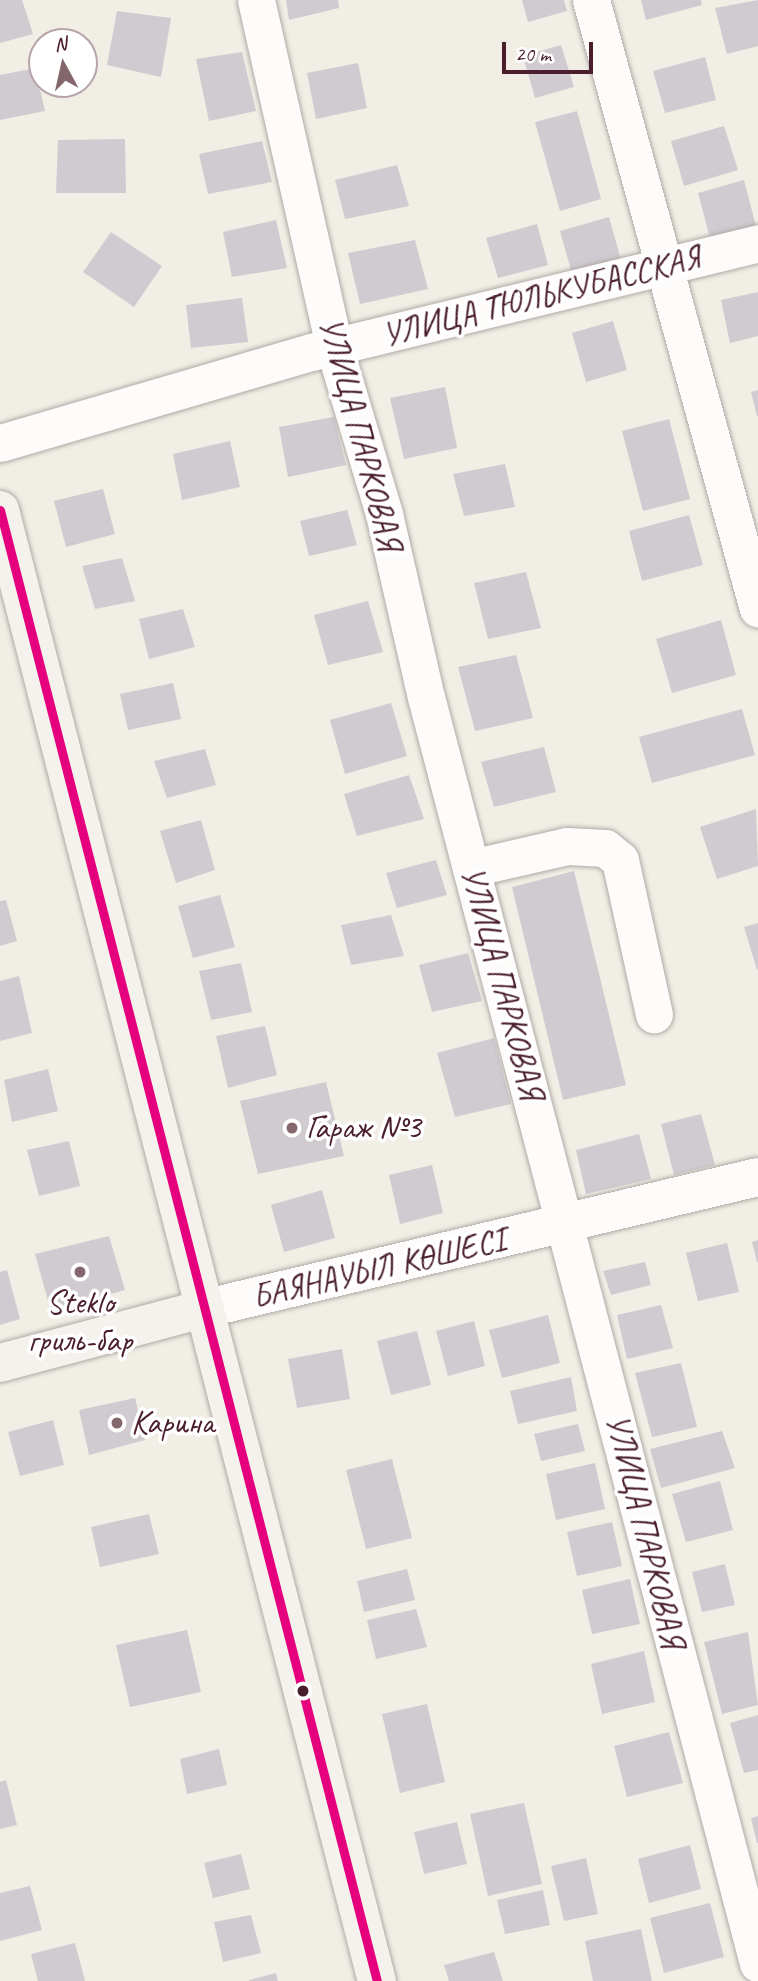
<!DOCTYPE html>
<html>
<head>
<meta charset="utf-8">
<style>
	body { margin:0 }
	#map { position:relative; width:758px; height:1981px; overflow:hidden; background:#f0eee5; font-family:Caveat,sans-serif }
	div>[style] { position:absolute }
	.building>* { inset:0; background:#d0cbd1 }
	.roads { filter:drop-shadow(0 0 2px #b0aaa6) drop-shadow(0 0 2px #b0aaa6) }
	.minor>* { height:37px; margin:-18.5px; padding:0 18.5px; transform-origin:18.5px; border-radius:18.5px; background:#fdfcfb }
	.tertiary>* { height:38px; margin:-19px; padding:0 19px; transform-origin:19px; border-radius:19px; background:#fdfcfb }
	.secondary>* { height:38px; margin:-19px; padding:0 19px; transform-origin:19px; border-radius:19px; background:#f5f2ed }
	.bus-1>* { height:9px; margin:-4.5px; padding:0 4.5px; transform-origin:4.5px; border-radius:4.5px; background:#e5007d }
	.dots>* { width:19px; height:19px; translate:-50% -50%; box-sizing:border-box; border:4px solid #fff; border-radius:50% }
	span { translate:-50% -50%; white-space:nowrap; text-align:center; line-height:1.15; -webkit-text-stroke:7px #fff; paint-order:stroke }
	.street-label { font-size:33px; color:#4a1f2b }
	.poi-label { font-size:33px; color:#4a1f2b }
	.left { translate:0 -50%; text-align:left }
	.north { position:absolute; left:28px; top:28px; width:70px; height:70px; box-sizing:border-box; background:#fff; border:2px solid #b7a5aa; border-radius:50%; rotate:352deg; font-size:19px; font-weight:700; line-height:28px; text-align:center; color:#4a1f2b }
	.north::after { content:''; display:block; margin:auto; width:24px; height:32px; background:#84676c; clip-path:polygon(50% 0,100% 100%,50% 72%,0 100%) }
	.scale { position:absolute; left:502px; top:42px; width:91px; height:32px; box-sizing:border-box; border:4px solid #4a1f2b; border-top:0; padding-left:9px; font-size:21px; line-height:24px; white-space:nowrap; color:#4a1f2b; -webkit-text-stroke:5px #fff; paint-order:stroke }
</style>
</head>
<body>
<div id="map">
	<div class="building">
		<div style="clip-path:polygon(0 0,22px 0,33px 34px,0 43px)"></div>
		<div style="clip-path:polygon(286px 0,338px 0,339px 8px,289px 20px)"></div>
		<div style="clip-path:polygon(522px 0,564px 0,567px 11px,528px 22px)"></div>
		<div style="clip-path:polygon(641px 0,701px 0,702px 5px,646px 20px)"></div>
		<div style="clip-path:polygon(758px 0,758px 46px,727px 54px,715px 8px)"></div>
		<div style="clip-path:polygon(117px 11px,171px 18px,161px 77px,107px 65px)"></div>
		<div style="clip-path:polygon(561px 45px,574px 87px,535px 98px,523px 56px)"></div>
		<div style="clip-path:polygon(242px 52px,256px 111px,209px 121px,196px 59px)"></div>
		<div style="clip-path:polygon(705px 57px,716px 100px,665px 113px,653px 71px)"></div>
		<div style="clip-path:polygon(358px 63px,367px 108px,316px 119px,307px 73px)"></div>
		<div style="clip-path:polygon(35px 68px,45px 111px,0 120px,0 75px)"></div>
		<div style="clip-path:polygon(577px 111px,601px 199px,560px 211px,535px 122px)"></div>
		<div style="clip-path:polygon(724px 126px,738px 170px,684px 186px,671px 141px)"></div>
		<div style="clip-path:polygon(125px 139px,126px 193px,56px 193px,58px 140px)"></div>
		<div style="clip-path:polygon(262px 141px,272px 182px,208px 194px,199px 154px)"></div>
		<div style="clip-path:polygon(397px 165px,409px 206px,345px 219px,335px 180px)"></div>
		<div style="clip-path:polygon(744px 180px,756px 226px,710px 238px,698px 193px)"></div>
		<div style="clip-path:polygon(609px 217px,621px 260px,572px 274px,560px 231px)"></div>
		<div style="clip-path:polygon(276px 220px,287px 268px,232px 277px,223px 232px)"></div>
		<div style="clip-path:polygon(537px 224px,548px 265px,498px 278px,486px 238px)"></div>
		<div style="clip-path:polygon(111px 232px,162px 266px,134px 307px,83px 272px)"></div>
		<div style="clip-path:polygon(415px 240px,428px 289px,360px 304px,348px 253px)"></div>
		<div style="clip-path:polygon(758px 292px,758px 336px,730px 343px,721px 300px)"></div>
		<div style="clip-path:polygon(242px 298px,248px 342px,191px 348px,186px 305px)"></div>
		<div style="clip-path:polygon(613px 321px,627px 370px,586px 382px,572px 333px)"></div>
		<div style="clip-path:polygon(445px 387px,457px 448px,404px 459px,390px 398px)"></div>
		<div style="clip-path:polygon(758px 390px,758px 416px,757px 416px,751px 392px)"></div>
		<div style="clip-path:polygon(334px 417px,346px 465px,288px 477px,279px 427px)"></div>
		<div style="clip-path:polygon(669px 419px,690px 499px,643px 511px,622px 431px)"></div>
		<div style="clip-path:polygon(230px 441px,240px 487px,182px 500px,173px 454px)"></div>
		<div style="clip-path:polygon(505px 464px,515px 507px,464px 516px,453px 474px)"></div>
		<div style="clip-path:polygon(103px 489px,115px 534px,66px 547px,54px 501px)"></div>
		<div style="clip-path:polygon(347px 510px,357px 545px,309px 556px,300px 521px)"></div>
		<div style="clip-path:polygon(689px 515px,703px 565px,642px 581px,629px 531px)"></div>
		<div style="clip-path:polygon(122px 558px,135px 601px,95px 609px,82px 566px)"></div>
		<div style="clip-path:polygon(526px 572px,541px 628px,488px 639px,474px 583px)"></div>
		<div style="clip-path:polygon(368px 601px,383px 652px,328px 665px,314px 615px)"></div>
		<div style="clip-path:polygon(183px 609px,195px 647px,149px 659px,139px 619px)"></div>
		<div style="clip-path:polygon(721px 620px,736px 675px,672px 693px,656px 639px)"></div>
		<div style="clip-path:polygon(516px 655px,533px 718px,475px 731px,458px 667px)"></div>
		<div style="clip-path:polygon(173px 683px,181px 719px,128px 730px,120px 694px)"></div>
		<div style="clip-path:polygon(391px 703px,407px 756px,345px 774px,330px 720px)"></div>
		<div style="clip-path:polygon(742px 709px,755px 755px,652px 783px,639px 737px)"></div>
		<div style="clip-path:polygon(544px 747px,556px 792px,494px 807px,481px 762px)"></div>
		<div style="clip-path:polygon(205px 749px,216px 785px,167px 798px,154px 761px)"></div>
		<div style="clip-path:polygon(409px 775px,424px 819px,357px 836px,344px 794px)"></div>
		<div style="clip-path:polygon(756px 809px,758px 866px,717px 879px,700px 827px)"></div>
		<div style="clip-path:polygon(201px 820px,215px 870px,176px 883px,160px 831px)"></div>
		<div style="clip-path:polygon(436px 860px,447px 895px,397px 908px,386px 873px)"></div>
		<div style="clip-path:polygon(574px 871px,626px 1085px,563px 1100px,512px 887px)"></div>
		<div style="clip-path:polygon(220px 895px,235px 947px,193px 958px,178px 906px)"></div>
		<div style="clip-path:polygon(6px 900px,17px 941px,0 946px,0 901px)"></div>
		<div style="clip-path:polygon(391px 915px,404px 956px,351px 965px,341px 925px)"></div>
		<div style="clip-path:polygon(758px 923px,758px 970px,757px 970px,744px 927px)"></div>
		<div style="clip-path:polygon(468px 953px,482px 1001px,432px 1012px,419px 965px)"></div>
		<div style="clip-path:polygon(241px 963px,252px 1012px,211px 1020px,199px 971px)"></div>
		<div style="clip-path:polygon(19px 976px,32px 1033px,0 1041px,0 981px)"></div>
		<div style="clip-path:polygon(265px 1026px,277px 1075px,228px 1088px,216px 1036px)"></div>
		<div style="clip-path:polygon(494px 1038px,511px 1104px,455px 1117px,437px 1053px)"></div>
		<div style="clip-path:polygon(48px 1069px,58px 1111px,12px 1122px,4px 1080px)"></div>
		<div style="clip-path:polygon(326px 1082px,344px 1156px,258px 1174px,240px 1101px)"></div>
		<div style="clip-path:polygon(701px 1114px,715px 1165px,674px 1175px,661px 1124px)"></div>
		<div style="clip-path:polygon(639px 1134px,651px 1179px,586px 1194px,576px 1150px)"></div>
		<div style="clip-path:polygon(69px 1141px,80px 1186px,39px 1196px,27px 1150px)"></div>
		<div style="clip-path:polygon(432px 1165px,443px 1213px,400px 1224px,389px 1175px)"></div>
		<div style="clip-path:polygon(322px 1190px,335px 1238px,284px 1252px,271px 1205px)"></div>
		<div style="clip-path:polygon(109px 1236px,125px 1290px,51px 1311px,35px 1254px)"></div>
		<div style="clip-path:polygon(758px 1240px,758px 1262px,757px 1262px,752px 1242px)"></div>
		<div style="clip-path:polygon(727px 1243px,739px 1292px,698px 1301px,686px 1253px)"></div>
		<div style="clip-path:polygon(645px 1262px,651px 1285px,611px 1295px,603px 1271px)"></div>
		<div style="clip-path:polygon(7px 1270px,20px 1319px,0 1325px,0 1272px)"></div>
		<div style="clip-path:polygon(661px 1305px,673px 1348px,627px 1359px,617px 1315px)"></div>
		<div style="clip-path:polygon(548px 1315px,560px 1363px,502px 1378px,489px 1330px)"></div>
		<div style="clip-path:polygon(474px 1321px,485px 1366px,448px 1376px,436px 1331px)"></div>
		<div style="clip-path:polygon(417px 1331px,431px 1385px,391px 1395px,377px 1341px)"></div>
		<div style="clip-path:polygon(342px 1349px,350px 1399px,297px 1408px,288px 1359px)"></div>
		<div style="clip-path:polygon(681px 1363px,697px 1427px,652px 1437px,635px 1373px)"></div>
		<div style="clip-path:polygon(571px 1377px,577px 1411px,518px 1424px,510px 1391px)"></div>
		<div style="clip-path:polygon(135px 1398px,145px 1440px,89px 1455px,79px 1410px)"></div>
		<div style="clip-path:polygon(53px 1420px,64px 1465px,20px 1476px,8px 1432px)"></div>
		<div style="clip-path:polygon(578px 1424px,585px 1451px,541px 1461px,534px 1434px)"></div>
		<div style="clip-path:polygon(722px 1431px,735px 1468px,661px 1488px,650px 1449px)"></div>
		<div style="clip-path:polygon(392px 1459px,412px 1538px,366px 1549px,346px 1470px)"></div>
		<div style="clip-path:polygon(595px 1463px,605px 1509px,556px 1520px,546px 1474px)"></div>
		<div style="clip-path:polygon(720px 1481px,733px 1530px,686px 1542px,672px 1494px)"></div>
		<div style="clip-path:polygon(149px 1514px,159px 1554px,100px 1567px,91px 1527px)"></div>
		<div style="clip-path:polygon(612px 1522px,622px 1566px,577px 1576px,567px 1532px)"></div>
		<div style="clip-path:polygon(725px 1564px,735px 1605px,702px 1612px,692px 1572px)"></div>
		<div style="clip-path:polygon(407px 1569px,415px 1600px,364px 1612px,357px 1581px)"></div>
		<div style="clip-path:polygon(630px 1579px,640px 1624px,592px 1634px,582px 1590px)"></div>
		<div style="clip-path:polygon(416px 1609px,427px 1647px,376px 1659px,367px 1620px)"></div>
		<div style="clip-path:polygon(187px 1630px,201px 1692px,130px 1707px,116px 1645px)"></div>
		<div style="clip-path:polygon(748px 1632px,758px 1705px,722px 1714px,704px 1642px)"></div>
		<div style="clip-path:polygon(644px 1651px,655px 1702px,602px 1714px,591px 1664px)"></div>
		<div style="clip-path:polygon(427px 1704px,445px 1782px,400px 1793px,382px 1714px)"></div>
		<div style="clip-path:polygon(758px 1715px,758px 1770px,744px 1773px,730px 1723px)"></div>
		<div style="clip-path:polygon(669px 1732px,683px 1783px,627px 1797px,614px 1746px)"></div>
		<div style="clip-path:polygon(219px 1749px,227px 1785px,187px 1794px,180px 1759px)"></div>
		<div style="clip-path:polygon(6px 1780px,17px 1825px,0 1829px,0 1782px)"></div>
		<div style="clip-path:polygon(524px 1803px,542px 1884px,488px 1896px,470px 1814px)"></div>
		<div style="clip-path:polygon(758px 1816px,758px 1843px,757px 1843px,751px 1818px)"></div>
		<div style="clip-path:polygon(457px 1822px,467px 1864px,424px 1874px,414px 1832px)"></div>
		<div style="clip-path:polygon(690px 1845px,701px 1889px,649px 1903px,638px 1859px)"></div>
		<div style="clip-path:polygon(241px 1854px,250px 1889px,213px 1898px,204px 1863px)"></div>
		<div style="clip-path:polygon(586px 1858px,598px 1914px,564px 1921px,551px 1866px)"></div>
		<div style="clip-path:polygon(30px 1886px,42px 1930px,0 1941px,0 1893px)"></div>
		<div style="clip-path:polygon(543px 1890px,550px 1925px,505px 1934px,497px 1900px)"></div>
		<div style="clip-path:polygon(710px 1903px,724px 1957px,664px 1973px,650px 1918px)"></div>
		<div style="clip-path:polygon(251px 1915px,261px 1953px,223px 1962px,214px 1922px)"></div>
		<div style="clip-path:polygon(641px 1929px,652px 1981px,593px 1981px,585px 1941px)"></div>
		<div style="clip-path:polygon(75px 1943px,85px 1981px,38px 1981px,31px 1954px)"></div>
		<div style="clip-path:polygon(494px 1952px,503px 1981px,449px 1981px,444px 1965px)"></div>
		<div style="clip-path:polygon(276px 1973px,278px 1981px,249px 1981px,249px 1980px)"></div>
	</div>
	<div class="roads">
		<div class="minor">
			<div style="left:256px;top:0;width:356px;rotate:77.3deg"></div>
			<div style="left:334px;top:347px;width:174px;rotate:73.3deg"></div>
			<div style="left:384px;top:514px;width:188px;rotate:77.1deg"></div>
			<div style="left:426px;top:697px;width:1309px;rotate:75.31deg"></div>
			<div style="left:591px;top:0;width:631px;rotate:74.67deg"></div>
			<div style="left:0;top:443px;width:325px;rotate:-16.3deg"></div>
			<div style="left:312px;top:352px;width:459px;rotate:-13.7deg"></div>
			<div style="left:471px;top:868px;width:98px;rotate:-12.9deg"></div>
			<div style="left:567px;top:846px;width:38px;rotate:3deg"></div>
			<div style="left:605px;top:848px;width:19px;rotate:39deg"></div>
			<div style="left:620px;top:860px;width:158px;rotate:77.6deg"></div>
		</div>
		<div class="tertiary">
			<div style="left:203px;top:1309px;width:570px;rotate:-13.38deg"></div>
		</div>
		<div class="secondary">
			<div style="left:0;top:510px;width:1519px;rotate:75.63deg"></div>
			<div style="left:0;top:1363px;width:210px;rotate:-14.9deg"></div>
		</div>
	</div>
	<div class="bus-1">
		<div style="left:0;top:510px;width:1519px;rotate:75.63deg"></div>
	</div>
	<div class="dots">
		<div style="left:292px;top:1128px;background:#84676c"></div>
		<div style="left:80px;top:1272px;background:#84676c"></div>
		<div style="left:117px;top:1423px;background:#84676c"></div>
		<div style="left:303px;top:1691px;background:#4a1f2b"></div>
	</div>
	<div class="street-label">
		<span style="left:541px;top:297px;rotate:-14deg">УЛИЦА ТЮЛЬКУБАССКАЯ</span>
		<span style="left:360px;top:434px;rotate:75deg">УЛИЦА ПАРКОВАЯ</span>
		<span style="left:502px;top:983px;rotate:75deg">УЛИЦА ПАРКОВАЯ</span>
		<span style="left:379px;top:1269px;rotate:-13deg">БАЯНАУЫЛ КӨШЕСІ</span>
		<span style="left:645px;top:1531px;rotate:76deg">УЛИЦА ПАРКОВАЯ</span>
	</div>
	<div class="poi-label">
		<span class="left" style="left:306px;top:1128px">Гараж №3</span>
		<span style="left:80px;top:1322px">Steklo<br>гриль-бар</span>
		<span class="left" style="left:131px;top:1423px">Карина</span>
	</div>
	<div class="north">N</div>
	<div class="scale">20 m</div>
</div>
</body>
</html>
